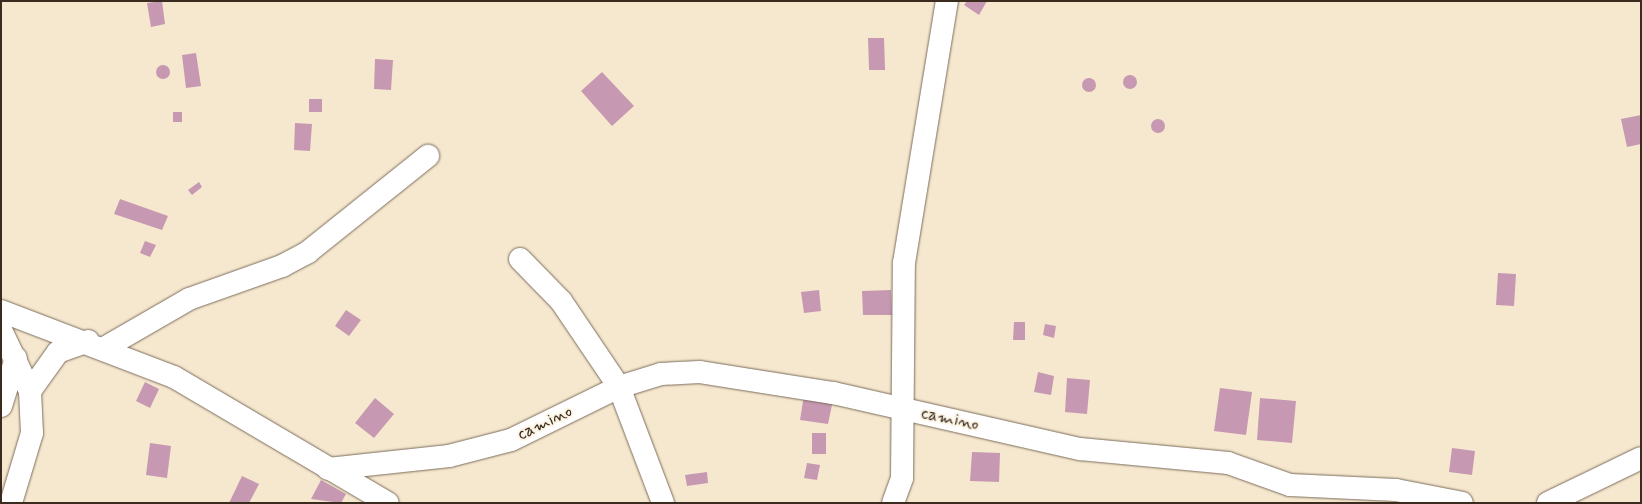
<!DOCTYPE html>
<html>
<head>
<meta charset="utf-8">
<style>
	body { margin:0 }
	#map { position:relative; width:1642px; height:504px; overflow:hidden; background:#f6e8cf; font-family:Mynerve,sans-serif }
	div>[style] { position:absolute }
	.building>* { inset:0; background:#c798b1 }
	.round { border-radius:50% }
	.roads { filter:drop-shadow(0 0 1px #7c6c5c) drop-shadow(0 0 1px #7c6c5c) }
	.street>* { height:22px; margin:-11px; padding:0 11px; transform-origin:11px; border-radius:11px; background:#fff }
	span { translate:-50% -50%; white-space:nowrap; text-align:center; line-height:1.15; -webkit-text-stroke:4px #fcf5e5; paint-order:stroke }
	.street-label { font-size:18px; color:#3b2a1e }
	.frame { position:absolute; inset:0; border:2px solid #3b2a1e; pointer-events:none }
</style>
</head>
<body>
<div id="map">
	<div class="building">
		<div style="clip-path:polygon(162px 1px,165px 24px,151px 27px,147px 3px)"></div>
		<div style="clip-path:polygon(967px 1px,987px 1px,979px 15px,964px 5px)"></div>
		<div style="clip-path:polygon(868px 38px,884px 38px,885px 70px,869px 70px)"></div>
		<div style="clip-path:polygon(196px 53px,201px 86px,186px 88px,182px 55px)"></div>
		<div style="clip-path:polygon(375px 59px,393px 60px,391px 90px,374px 89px)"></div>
		<div class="round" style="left:156px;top:65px;width:14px;height:14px"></div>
		<div style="clip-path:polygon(602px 72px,634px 106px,612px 126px,581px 91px)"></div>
		<div class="round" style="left:1123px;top:75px;width:14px;height:14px"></div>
		<div class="round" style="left:1082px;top:78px;width:14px;height:14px"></div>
		<div style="clip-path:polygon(309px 99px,322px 99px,322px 112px,309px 112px)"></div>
		<div style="clip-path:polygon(173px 112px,182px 112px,182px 122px,173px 122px)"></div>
		<div style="clip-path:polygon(1641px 115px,1641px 144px,1627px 147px,1621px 119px)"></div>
		<div class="round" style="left:1151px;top:119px;width:14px;height:14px"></div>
		<div style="clip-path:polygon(295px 123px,312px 124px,310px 151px,294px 150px)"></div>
		<div style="clip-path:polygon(199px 182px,202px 187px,192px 195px,188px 190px)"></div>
		<div style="clip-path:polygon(120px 199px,168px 216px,162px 230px,114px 214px)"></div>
		<div style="clip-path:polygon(145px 241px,156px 245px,150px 257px,140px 253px)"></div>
		<div style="clip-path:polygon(1498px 273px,1516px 274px,1514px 306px,1496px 305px)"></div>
		<div style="clip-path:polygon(819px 290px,821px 311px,804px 313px,801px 292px)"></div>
		<div style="clip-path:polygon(891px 290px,892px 315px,863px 315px,862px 291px)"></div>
		<div style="clip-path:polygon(346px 310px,361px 320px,349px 336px,335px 326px)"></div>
		<div style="clip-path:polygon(1014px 322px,1025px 322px,1025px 340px,1013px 340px)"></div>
		<div style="clip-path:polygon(1045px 324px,1056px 326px,1054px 338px,1043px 335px)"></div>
		<div style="clip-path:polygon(1038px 372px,1054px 376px,1051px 395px,1034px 392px)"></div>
		<div style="clip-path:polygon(1067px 378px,1090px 380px,1087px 414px,1065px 412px)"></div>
		<div style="clip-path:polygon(145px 382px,159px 389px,150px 408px,136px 401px)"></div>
		<div style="clip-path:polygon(1220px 388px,1252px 392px,1246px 435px,1214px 431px)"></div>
		<div style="clip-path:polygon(804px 395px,833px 400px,828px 424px,800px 420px)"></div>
		<div style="clip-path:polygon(375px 398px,394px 414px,374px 438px,355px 423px)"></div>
		<div style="clip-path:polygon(1260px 398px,1296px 401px,1292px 443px,1257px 440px)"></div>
		<div style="clip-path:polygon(812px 433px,826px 433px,826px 454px,812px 454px)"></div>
		<div style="clip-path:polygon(150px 443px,171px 446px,167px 478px,146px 475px)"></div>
		<div style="clip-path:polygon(1452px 448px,1475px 451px,1472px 475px,1449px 472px)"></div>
		<div style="clip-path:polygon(972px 452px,1000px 453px,999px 482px,970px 481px)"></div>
		<div style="clip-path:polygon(807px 463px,820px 465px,817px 480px,804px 478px)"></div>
		<div style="clip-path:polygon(707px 472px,708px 483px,687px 486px,685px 475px)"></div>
		<div style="clip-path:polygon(242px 476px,259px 484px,249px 503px,229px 503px)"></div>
		<div style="clip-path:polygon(321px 480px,346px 494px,341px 503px,311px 499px)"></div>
	</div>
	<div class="roads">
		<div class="street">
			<div style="left:520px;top:259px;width:59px;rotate:45.7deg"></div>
			<div style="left:561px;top:301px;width:104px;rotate:56deg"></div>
			<div style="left:619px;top:387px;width:124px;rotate:69.2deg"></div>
			<div style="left:1px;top:311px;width:185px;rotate:20.9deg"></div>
			<div style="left:174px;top:377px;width:248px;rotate:30.5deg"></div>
			<div style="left:1px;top:330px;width:68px;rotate:64.6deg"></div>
			<div style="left:30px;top:391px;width:42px;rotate:87.3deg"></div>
			<div style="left:32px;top:433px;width:73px;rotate:106.7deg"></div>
			<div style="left:106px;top:347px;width:96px;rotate:-30deg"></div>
			<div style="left:189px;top:299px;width:99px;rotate:-19.5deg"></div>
			<div style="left:282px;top:266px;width:30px;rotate:-28deg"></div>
			<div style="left:308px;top:252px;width:154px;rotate:-38.7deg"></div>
			<div style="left:30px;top:391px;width:48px;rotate:-54.3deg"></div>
			<div style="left:58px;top:352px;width:32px;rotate:-20deg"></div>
			<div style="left:1px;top:406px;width:50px;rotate:-72.6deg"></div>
			<div style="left:328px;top:469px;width:122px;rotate:-6.1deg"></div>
			<div style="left:449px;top:456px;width:64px;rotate:-14.5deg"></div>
			<div style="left:511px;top:440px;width:120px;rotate:-26.1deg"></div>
			<div style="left:619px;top:387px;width:44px;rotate:-17.2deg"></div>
			<div style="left:661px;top:374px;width:39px;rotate:-3deg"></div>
			<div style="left:700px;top:372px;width:135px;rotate:9deg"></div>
			<div style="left:833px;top:393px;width:253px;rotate:12.8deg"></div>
			<div style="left:1080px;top:449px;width:149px;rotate:5.4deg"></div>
			<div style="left:1228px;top:463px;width:66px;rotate:19.5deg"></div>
			<div style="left:1290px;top:485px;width:106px;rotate:2.7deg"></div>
			<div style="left:1396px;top:490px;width:67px;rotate:11.1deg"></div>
			<div style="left:893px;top:503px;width:27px;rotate:-70deg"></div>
			<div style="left:902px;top:478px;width:215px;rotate:-89.5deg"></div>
			<div style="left:904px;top:263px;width:266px;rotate:-80.7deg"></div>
			<div style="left:1548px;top:503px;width:103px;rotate:-25.8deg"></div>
		</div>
	</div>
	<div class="street-label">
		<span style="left:950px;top:419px;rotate:11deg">camino</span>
		<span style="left:545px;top:423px;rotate:-26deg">camino</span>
	</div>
	<div class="frame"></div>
</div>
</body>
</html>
